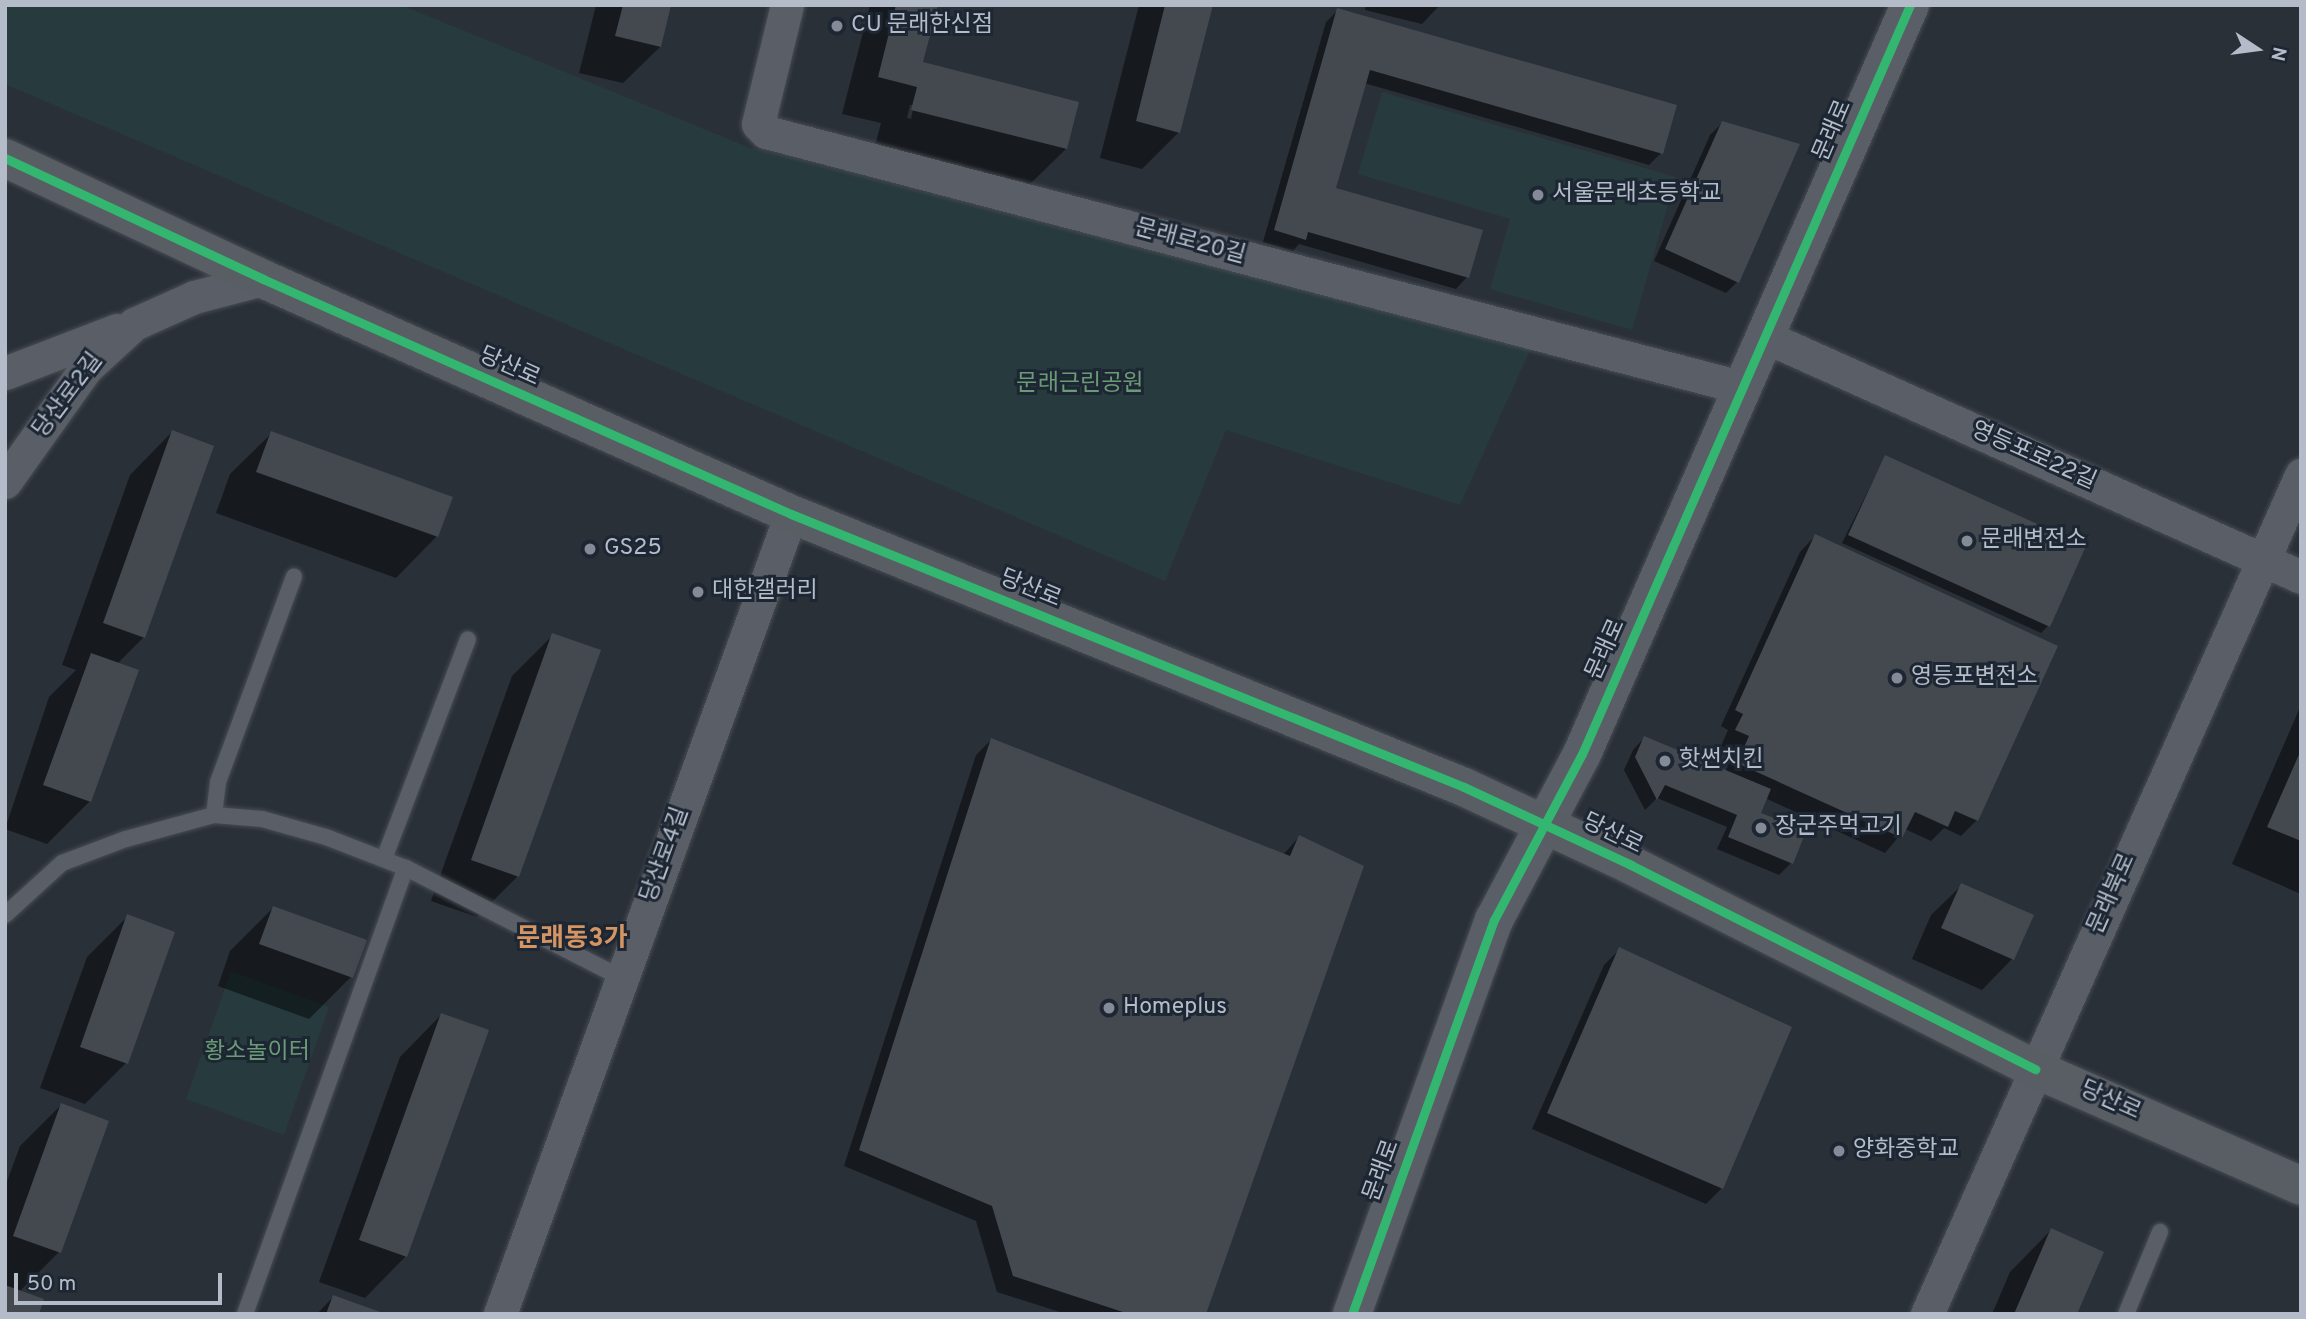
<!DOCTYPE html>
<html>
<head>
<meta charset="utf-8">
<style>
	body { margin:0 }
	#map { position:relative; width:2306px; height:1319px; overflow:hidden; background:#2a3038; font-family:Overpass,"Noto Sans KR",sans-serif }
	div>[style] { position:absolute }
	.green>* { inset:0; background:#273a3e }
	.shadow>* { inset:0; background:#0007 }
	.building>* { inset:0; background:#444950 }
	.roads { filter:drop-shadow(0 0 2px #484c53) drop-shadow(0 0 2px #484c53) }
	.service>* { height:16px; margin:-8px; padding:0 8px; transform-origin:8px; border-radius:8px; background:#5a5e66 }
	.minor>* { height:33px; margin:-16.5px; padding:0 16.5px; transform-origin:16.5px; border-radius:16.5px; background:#5a5e66 }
	.tertiary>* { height:38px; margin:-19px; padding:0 19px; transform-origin:19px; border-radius:19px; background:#5a5e66 }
	.secondary>* { height:38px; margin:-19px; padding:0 19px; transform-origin:19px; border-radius:19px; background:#595d64 }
	.cycleway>* { height:9px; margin:-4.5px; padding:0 4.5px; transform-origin:4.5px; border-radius:4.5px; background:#33b770 }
	.dots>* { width:19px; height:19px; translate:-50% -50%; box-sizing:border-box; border:4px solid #1d2633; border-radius:50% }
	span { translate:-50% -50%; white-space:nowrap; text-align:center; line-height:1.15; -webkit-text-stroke:6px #1d2633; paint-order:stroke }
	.poi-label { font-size:23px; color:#b4bcc9 }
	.left { translate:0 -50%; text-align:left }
	.street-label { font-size:23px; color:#b4bcc9 }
	.park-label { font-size:23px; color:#6b9a76 }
	.quarter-label { font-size:26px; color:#d59563; font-weight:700 }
	.frame { position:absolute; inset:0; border:7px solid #b4bcc9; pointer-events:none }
	.north { position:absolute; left:2222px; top:14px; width:70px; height:70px; -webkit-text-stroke:5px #1d2633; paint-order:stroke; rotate:103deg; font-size:19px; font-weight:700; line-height:28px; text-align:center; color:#b4bcc9 }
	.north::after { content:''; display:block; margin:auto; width:24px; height:32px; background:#b4bcc9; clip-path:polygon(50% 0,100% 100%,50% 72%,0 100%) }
	.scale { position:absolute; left:14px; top:1273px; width:208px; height:32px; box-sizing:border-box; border:4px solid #b4bcc9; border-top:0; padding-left:9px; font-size:21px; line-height:24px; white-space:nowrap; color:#b4bcc9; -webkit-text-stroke:5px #1d2633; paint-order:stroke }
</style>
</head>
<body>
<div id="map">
	<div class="green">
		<div style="clip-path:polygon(5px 5px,401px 5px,748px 147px,1531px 348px,1460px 505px,1226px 430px,1165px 581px,5px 84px)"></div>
		<div style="clip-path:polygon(1382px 92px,1676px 177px,1632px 330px,1490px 289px,1510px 219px,1358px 174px)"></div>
		<div style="clip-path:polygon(231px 971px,329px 1007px,284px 1135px,186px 1099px)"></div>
	</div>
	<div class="shadow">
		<div style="clip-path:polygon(596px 5px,670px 5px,660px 47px,623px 83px,579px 73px)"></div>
		<div style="clip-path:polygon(evenodd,870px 5px,936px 5px,921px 64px,1066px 149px,1029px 185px,875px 146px,881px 123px,842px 114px,870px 5px,910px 105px,914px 105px,911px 119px,907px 118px,910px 105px)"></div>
		<div style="clip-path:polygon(1139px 5px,1211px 5px,1179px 132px,1142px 169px,1100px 158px)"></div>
		<div style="clip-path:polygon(1366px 5px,1440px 5px,1422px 24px,1365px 10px)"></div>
		<div style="clip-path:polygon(1338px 10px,1661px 153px,1649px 165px,1364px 83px,1334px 189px,1467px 277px,1456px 289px,1299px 244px,1293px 251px,1263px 242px,1326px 22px)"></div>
		<div style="clip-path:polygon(1722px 123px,1737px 282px,1726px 293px,1654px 261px,1710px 135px)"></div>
		<div style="clip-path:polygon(172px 432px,144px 637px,117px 664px,90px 801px,47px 844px,5px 829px,49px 697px,76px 670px,62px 665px,130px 475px)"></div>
		<div style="clip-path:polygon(272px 433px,437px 536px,396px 578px,216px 513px,230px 474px)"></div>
		<div style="clip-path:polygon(1885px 457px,2048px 626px,2041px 633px,1842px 543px)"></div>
		<div style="clip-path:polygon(1815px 536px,1977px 820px,1961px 836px,1944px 828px,1931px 841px,1905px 829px,1885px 853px,1765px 798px,1759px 814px,1804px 832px,1791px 863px,1779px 875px,1717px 849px,1727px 827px,1657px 798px,1645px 810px,1624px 770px,1633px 750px,1644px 738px,1725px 772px,1734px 752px,1721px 746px,1728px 730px,1721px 726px,1800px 552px)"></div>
		<div style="clip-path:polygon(553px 635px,518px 876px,477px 917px,431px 901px,512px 676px)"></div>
		<div style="clip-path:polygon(2301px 705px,2301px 894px,2232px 864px)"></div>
		<div style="clip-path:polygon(991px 740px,1283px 855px,1299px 837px,1204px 1314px,1066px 1314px,997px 1292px,976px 1221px,844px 1166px,976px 755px)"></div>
		<div style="clip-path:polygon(1962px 885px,2012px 959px,1982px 990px,1912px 959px,1931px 915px)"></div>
		<div style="clip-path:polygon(273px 908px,351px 977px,309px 1019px,218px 986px,230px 951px)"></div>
		<div style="clip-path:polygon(128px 916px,126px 1063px,85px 1104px,40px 1088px,87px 957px)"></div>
		<div style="clip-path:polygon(1620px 949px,1722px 1188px,1706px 1204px,1532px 1129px,1604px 965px)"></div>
		<div style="clip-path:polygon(441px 1015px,406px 1256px,365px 1298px,319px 1282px,400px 1057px)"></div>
		<div style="clip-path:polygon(61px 1105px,59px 1252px,19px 1292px,5px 1314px,5px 1187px,20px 1146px)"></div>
		<div style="clip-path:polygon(2051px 1230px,2076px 1314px,1992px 1314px,2010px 1272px)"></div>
		<div style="clip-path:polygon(333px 1297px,379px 1314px,317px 1314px)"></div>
	</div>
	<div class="building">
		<div style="clip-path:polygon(623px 5px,671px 5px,661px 47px,615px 36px)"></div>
		<div style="clip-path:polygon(896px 5px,938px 5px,923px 62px,1079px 102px,1067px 149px,911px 110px,917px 87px,878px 77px)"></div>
		<div style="clip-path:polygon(1165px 5px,1213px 5px,1180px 133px,1136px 121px)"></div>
		<div style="clip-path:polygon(1337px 8px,1677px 105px,1663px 154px,1370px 70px,1336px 188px,1483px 230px,1469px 278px,1308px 232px,1306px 240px,1274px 230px)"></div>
		<div style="clip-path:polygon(1722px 121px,1800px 144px,1739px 283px,1665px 249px)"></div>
		<div style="clip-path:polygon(172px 430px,214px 446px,145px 638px,103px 623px)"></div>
		<div style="clip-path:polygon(271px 431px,453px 497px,438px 537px,256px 472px)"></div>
		<div style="clip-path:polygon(1885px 455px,2086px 546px,2050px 627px,1848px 535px)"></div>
		<div style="clip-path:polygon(1815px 534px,2058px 646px,1978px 821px,1955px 811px,1948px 827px,1915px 812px,1902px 838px,1737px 763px,1749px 736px,1735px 730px,1743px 714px,1735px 710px)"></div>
		<div style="clip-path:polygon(552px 633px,601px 650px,519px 877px,471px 860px)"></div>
		<div style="clip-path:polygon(91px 653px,139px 670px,91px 802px,43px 785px)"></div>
		<div style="clip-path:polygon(1644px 736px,1771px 789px,1761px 813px,1806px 831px,1793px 864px,1728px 837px,1737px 815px,1665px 785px,1657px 800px,1635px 757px)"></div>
		<div style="clip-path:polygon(991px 738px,1290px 856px,1299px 835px,1364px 866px,1206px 1314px,1129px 1314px,1013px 1276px,992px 1206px,859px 1150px)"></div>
		<div style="clip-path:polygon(2301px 750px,2301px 841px,2267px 827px)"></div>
		<div style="clip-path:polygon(1961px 883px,2034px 915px,2014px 960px,1941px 928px)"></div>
		<div style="clip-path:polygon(273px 906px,367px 940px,353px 978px,259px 944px)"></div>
		<div style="clip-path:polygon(127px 914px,175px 932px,128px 1064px,80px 1047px)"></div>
		<div style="clip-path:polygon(1619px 947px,1792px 1027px,1723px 1189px,1547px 1113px)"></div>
		<div style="clip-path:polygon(441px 1013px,489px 1030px,407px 1257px,359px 1240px)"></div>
		<div style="clip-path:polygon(61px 1103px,109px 1121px,61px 1253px,13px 1236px)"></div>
		<div style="clip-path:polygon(2051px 1228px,2104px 1252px,2077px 1314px,2014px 1314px)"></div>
		<div style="clip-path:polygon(5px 1285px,44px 1299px,39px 1314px,5px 1314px)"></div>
		<div style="clip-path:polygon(333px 1295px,383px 1313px,383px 1314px,326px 1314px)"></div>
	</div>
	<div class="roads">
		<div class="service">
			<div style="left:214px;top:815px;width:33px;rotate:-83deg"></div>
			<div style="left:218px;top:782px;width:219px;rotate:-69.7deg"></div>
			<div style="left:384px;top:859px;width:235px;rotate:-69.1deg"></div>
			<div style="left:5px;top:915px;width:77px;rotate:-42.4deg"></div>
			<div style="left:62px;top:863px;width:68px;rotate:-20.6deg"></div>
			<div style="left:126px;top:839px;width:91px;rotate:-15.3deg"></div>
			<div style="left:214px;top:815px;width:48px;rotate:4.8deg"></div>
			<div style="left:262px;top:819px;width:66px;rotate:15.7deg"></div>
			<div style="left:326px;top:837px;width:86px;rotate:21.2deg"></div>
			<div style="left:406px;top:868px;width:242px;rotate:27deg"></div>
			<div style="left:245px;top:1314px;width:474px;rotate:-70.2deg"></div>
			<div style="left:2126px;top:1314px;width:89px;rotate:-67.5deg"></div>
		</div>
		<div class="minor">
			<div style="left:787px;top:5px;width:122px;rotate:103.7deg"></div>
			<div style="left:758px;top:124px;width:11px;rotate:45deg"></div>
			<div style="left:766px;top:132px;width:1011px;rotate:14.67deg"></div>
			<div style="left:1766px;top:337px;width:586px;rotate:24.16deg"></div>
			<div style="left:5px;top:373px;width:120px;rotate:-21deg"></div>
			<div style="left:5px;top:482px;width:140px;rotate:-54.6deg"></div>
			<div style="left:86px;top:368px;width:65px;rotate:-42.5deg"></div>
			<div style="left:134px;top:324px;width:66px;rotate:-24.2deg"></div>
			<div style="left:194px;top:297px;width:71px;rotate:-14.6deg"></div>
			<div style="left:500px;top:1314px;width:851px;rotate:-70.01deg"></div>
			<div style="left:1927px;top:1314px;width:919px;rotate:-65.97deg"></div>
		</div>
		<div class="tertiary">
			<div style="left:1352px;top:1314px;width:419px;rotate:-70.2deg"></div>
			<div style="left:1494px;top:920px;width:188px;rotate:-62.1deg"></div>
			<div style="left:1582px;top:754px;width:818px;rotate:-66.35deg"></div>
		</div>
		<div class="secondary">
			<div style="left:5px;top:158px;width:285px;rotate:25.1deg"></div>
			<div style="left:263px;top:279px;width:578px;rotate:23.99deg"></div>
			<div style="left:791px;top:514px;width:726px;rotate:22.08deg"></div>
			<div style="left:1464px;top:787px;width:184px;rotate:25deg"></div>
			<div style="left:1631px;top:865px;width:453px;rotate:26.8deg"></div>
			<div style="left:2035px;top:1069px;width:291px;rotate:23.7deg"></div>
		</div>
	</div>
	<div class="cycleway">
		<div style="left:5px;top:158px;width:285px;rotate:25.1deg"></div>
		<div style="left:263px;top:279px;width:578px;rotate:23.99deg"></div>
		<div style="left:791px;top:514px;width:726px;rotate:22.08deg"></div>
		<div style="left:1464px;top:787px;width:184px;rotate:25deg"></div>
		<div style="left:1631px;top:865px;width:453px;rotate:26.8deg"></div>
		<div style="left:1352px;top:1314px;width:419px;rotate:-70.2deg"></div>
		<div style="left:1494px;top:920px;width:188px;rotate:-62.1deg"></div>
		<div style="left:1582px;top:754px;width:818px;rotate:-66.35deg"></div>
	</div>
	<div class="dots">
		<div style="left:837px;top:26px;background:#848b96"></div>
		<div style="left:1538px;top:195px;background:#848b96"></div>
		<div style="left:1967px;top:541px;background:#848b96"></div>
		<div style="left:590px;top:549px;background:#848b96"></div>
		<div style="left:698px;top:592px;background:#848b96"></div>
		<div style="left:1897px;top:678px;background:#848b96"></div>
		<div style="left:1665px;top:761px;background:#848b96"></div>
		<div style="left:1761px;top:828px;background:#848b96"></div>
		<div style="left:1109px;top:1008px;background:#848b96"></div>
		<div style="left:1839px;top:1151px;background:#848b96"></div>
	</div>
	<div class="poi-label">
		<span class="left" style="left:851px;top:26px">CU 문래한신점</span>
		<span class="left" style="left:1552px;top:195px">서울문래초등학교</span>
		<span class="left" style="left:1981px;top:541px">문래변전소</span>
		<span class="left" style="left:604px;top:549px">GS25</span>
		<span class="left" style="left:712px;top:592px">대한갤러리</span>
		<span class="left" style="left:1911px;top:678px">영등포변전소</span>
		<span class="left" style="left:1679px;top:761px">핫썬치킨</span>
		<span class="left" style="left:1775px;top:828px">장군주먹고기</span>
		<span class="left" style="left:1123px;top:1008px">Homeplus</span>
		<span class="left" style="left:1853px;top:1151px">양화중학교</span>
	</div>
	<div class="street-label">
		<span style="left:1834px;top:131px;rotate:-67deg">문래로</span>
		<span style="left:1190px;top:243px;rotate:15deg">문래로20길</span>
		<span style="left:509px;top:368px;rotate:24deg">당산로</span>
		<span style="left:69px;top:396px;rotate:-53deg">당산로2길</span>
		<span style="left:2033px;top:457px;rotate:24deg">영등포로22길</span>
		<span style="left:1030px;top:590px;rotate:22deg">당산로</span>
		<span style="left:1607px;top:650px;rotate:-66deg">문래로</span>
		<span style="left:1612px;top:835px;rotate:26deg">당산로</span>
		<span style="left:666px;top:855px;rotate:-70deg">당산로4길</span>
		<span style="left:2113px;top:894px;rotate:-66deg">문래북로</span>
		<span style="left:2110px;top:1102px;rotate:24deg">당산로</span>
		<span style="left:1383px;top:1171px;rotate:-70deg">문래로</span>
	</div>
	<div class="park-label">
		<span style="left:1080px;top:385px">문래근린공원</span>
		<span style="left:257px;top:1053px">황소놀이터</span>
	</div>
	<div class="quarter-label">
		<span style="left:572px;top:940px">문래동3가</span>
	</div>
	<div class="frame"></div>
	<div class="north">N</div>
	<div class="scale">50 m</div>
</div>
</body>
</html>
